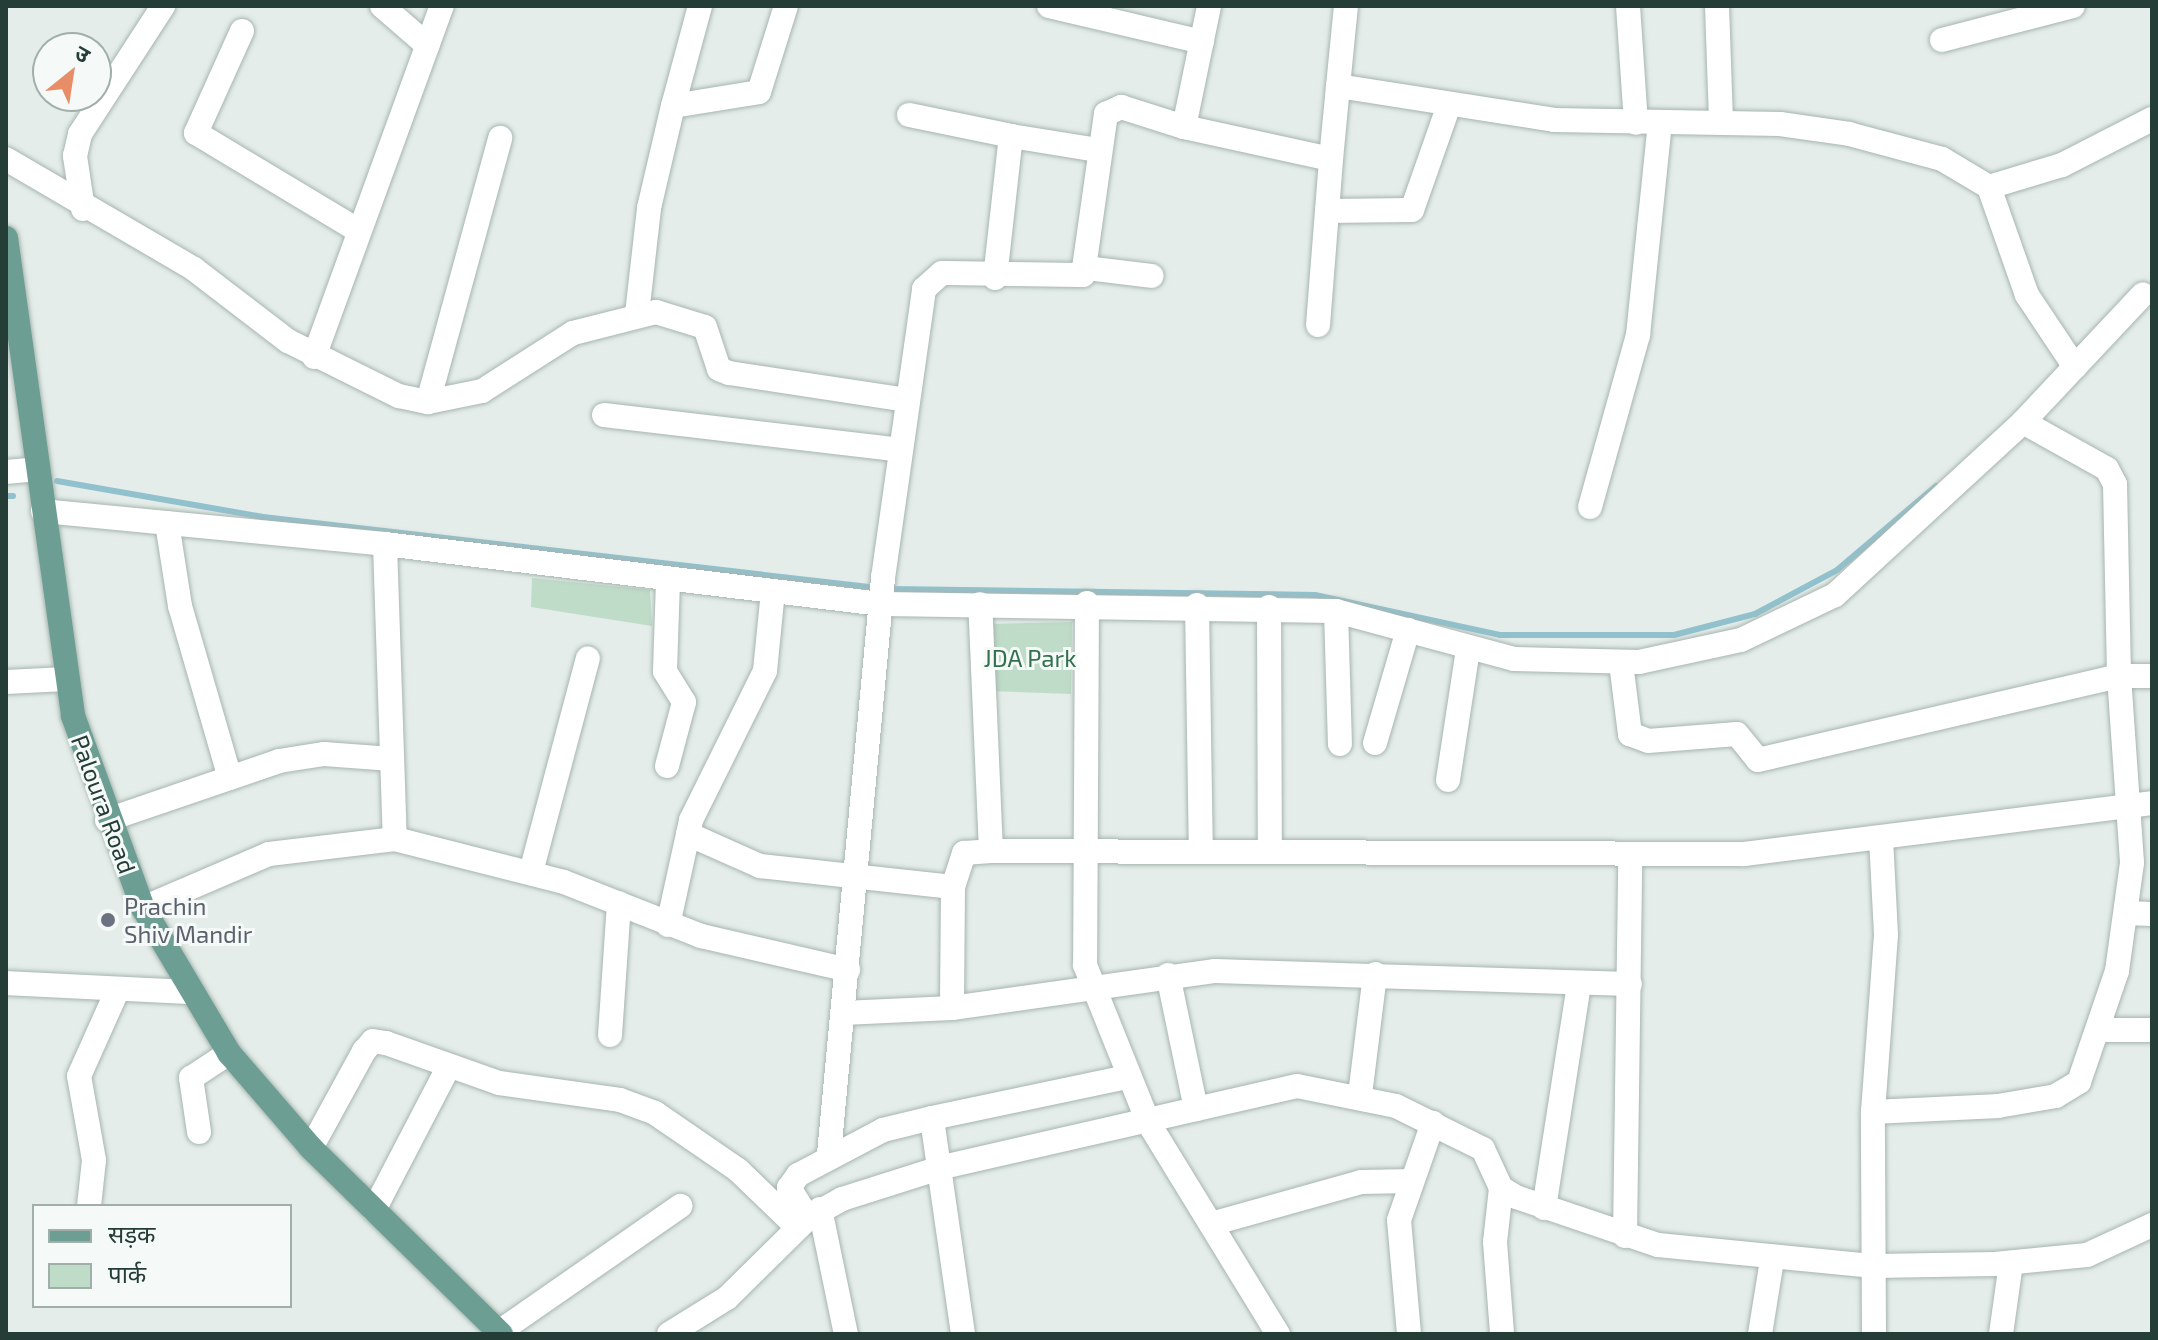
<!DOCTYPE html>
<html>
<head>
<meta charset="utf-8">
<style>
	body { margin:0 }
	#map { position:relative; width:2158px; height:1340px; overflow:hidden; background:#e4ede9; font-family:"Exo 2","Noto Sans Devanagari",sans-serif }
	div>[style] { position:absolute }
	.green>* { inset:0; background:#bfdcc8 }
	.stream>* { height:6px; margin:-3px; padding:0 3px; transform-origin:3px; border-radius:3px; background:#91c1cd }
	.roads { filter:drop-shadow(0 0 2px #a7b5b0) drop-shadow(0 0 2px #a7b5b0) }
	.minor>* { height:24px; margin:-12px; padding:0 12px; transform-origin:12px; border-radius:12px; background:#fff }
	.major>* { height:24px; margin:-12px; padding:0 12px; transform-origin:12px; border-radius:12px; background:#6c9e94 }
	.dots>* { width:22px; height:22px; translate:-50% -50%; box-sizing:border-box; border:4px solid #f5f9f7; border-radius:50% }
	span { translate:-50% -50%; white-space:nowrap; text-align:center; line-height:1.15; -webkit-text-stroke:6px #f5f9f7; paint-order:stroke }
	.park-label { font-size:24px; color:#32714d }
	.street-label { font-size:24px; color:#253d37 }
	.worship-label { font-size:24px; color:#5b616d }
	.left { translate:0 -50%; text-align:left }
	.frame { position:absolute; inset:0; border:8px solid #253d37; pointer-events:none }
	.legend { position:absolute; left:32px; top:1204px; width:260px; height:104px; box-sizing:border-box; background:#f5f9f7; border:2px solid #a2aeaa; margin:0; padding:10px 14px; list-style:none; font-size:24px; color:#253d37 }
	.legend li { display:flex; align-items:center; gap:16px; height:40px }
	.legend b { width:40px; border:2px solid #a2aeaa }
	.north { position:absolute; left:32px; top:32px; width:80px; height:80px; box-sizing:border-box; background:#f5f9f7; border:2px solid #a2aeaa; border-radius:50%; rotate:30deg; font-size:22px; font-weight:700; line-height:32px; text-align:center; color:#253d37 }
	.north::after { content:''; display:block; margin:auto; width:28px; height:36px; background:#e78d68; clip-path:polygon(50% 0,100% 100%,50% 72%,0 100%) }
</style>
</head>
<body>
<div id="map">
	<div class="green">
		<div style="clip-path:polygon(532px 578px,650px 590px,652px 626px,531px 607px)"></div>
		<div style="clip-path:polygon(1072px 622px,1071px 694px,988px 691px,987px 624px)"></div>
	</div>
	<div class="stream">
		<div style="left:57px;top:481px;width:209px;rotate:9.9deg"></div>
		<div style="left:263px;top:517px;width:619px;rotate:6.59deg"></div>
		<div style="left:6px;top:496px;width:7px"></div>
		<div style="left:889px;top:589px;width:426px;rotate:0.8deg"></div>
		<div style="left:1315px;top:595px;width:189px;rotate:12.2deg"></div>
		<div style="left:1500px;top:635px;width:174px"></div>
		<div style="left:1674px;top:635px;width:84px;rotate:-14.5deg"></div>
		<div style="left:1755px;top:614px;width:93px;rotate:-28.2deg"></div>
		<div style="left:1837px;top:570px;width:130px;rotate:-40.3deg"></div>
	</div>
	<div class="roads">
		<div class="minor">
			<div style="left:382px;top:6px;width:60px;rotate:40.9deg"></div>
			<div style="left:1049px;top:6px;width:157px;rotate:13.2deg"></div>
			<div style="left:1628px;top:6px;width:117px;rotate:86.1deg"></div>
			<div style="left:1717px;top:6px;width:115px;rotate:88deg"></div>
			<div style="left:242px;top:31px;width:112px;rotate:114.3deg"></div>
			<div style="left:196px;top:133px;width:190px;rotate:31deg"></div>
			<div style="left:1942px;top:40px;width:135px;rotate:-14.5deg"></div>
			<div style="left:1338px;top:86px;width:80px;rotate:-84.3deg"></div>
			<div style="left:673px;top:106px;width:104px;rotate:-74.9deg"></div>
			<div style="left:909px;top:115px;width:104px;rotate:11.6deg"></div>
			<div style="left:1184px;top:127px;width:150px;rotate:12.3deg"></div>
			<div style="left:1331px;top:159px;width:73px;rotate:-84.5deg"></div>
			<div style="left:1338px;top:86px;width:219px;rotate:8.9deg"></div>
			<div style="left:1554px;top:120px;width:226px;rotate:1deg"></div>
			<div style="left:1780px;top:124px;width:70px;rotate:8.2deg"></div>
			<div style="left:1849px;top:134px;width:96px;rotate:15deg"></div>
			<div style="left:1942px;top:159px;width:55px;rotate:30.8deg"></div>
			<div style="left:6px;top:159px;width:218px;rotate:30.3deg"></div>
			<div style="left:194px;top:269px;width:118px;rotate:37.5deg"></div>
			<div style="left:288px;top:341px;width:124px;rotate:26.4deg"></div>
			<div style="left:399px;top:396px;width:30px;rotate:12deg"></div>
			<div style="left:428px;top:402px;width:55px;rotate:-11.5deg"></div>
			<div style="left:482px;top:391px;width:108px;rotate:-32.5deg"></div>
			<div style="left:573px;top:333px;width:86px;rotate:-14.2deg"></div>
			<div style="left:656px;top:312px;width:51px;rotate:17deg"></div>
			<div style="left:705px;top:327px;width:44px;rotate:71.6deg"></div>
			<div style="left:719px;top:369px;width:11px;rotate:22deg"></div>
			<div style="left:729px;top:373px;width:181px;rotate:8.6deg"></div>
			<div style="left:83px;top:209px;width:54px;rotate:-98.6deg"></div>
			<div style="left:75px;top:156px;width:23px;rotate:-77deg"></div>
			<div style="left:80px;top:134px;width:153px;rotate:-57deg"></div>
			<div style="left:1327px;top:211px;width:85px;rotate:-0.7deg"></div>
			<div style="left:1412px;top:210px;width:111px;rotate:-70.6deg"></div>
			<div style="left:1087px;top:268px;width:65px;rotate:7deg"></div>
			<div style="left:995px;top:278px;width:143px;rotate:-83.6deg"></div>
			<div style="left:1011px;top:136px;width:87px;rotate:9.2deg"></div>
			<div style="left:637px;top:314px;width:107px;rotate:-83.5deg"></div>
			<div style="left:649px;top:208px;width:105px;rotate:-76.8deg"></div>
			<div style="left:673px;top:106px;width:87px;rotate:-9.2deg"></div>
			<div style="left:759px;top:92px;width:90px;rotate:-72.6deg"></div>
			<div style="left:1318px;top:325px;width:167px;rotate:-85.5deg"></div>
			<div style="left:314px;top:357px;width:374px;rotate:-70deg"></div>
			<div style="left:2075px;top:367px;width:87px;rotate:-123.7deg"></div>
			<div style="left:2027px;top:295px;width:114px;rotate:-109.4deg"></div>
			<div style="left:1989px;top:187px;width:76px;rotate:-16.8deg"></div>
			<div style="left:2062px;top:165px;width:101px;rotate:-27.1deg"></div>
			<div style="left:428px;top:402px;width:274px;rotate:-74.7deg"></div>
			<div style="left:604px;top:415px;width:299px;rotate:6.7deg"></div>
			<div style="left:2023px;top:422px;width:96px;rotate:29.2deg"></div>
			<div style="left:2107px;top:469px;width:17px;rotate:62deg"></div>
			<div style="left:2115px;top:484px;width:192px;rotate:88.8deg"></div>
			<div style="left:2119px;top:676px;width:33px"></div>
			<div style="left:6px;top:472px;width:32px;rotate:-5deg"></div>
			<div style="left:1590px;top:507px;width:179px;rotate:-74.4deg"></div>
			<div style="left:1638px;top:335px;width:214px;rotate:-84.1deg"></div>
			<div style="left:43px;top:511px;width:344px;rotate:5.5deg"></div>
			<div style="left:385px;top:544px;width:499px;rotate:6.9deg"></div>
			<div style="left:880px;top:604px;width:456px;rotate:0.9deg"></div>
			<div style="left:1336px;top:611px;width:184px;rotate:15.1deg"></div>
			<div style="left:1514px;top:659px;width:125px;rotate:1.4deg"></div>
			<div style="left:1639px;top:662px;width:104px;rotate:-12.2deg"></div>
			<div style="left:1741px;top:640px;width:104px;rotate:-25.6deg"></div>
			<div style="left:1835px;top:595px;width:255px;rotate:-42.6deg"></div>
			<div style="left:2023px;top:422px;width:175px;rotate:-46.8deg"></div>
			<div style="left:167px;top:523px;width:84px;rotate:81.1deg"></div>
			<div style="left:180px;top:606px;width:179px;rotate:73.8deg"></div>
			<div style="left:385px;top:544px;width:295px;rotate:88.1deg"></div>
			<div style="left:1087px;top:603px;width:362px;rotate:90.3deg"></div>
			<div style="left:1085px;top:965px;width:169px;rotate:68.1deg"></div>
			<div style="left:1148px;top:1122px;width:249px;rotate:58.5deg"></div>
			<div style="left:1197px;top:605px;width:245px;rotate:89.1deg"></div>
			<div style="left:1269px;top:607px;width:243px;rotate:89.8deg"></div>
			<div style="left:1336px;top:611px;width:133px;rotate:88.3deg"></div>
			<div style="left:1621px;top:663px;width:72px;rotate:82.8deg"></div>
			<div style="left:1630px;top:734px;width:19px;rotate:21deg"></div>
			<div style="left:1648px;top:741px;width:89px;rotate:-4.5deg"></div>
			<div style="left:1737px;top:734px;width:33px;rotate:51deg"></div>
			<div style="left:1758px;top:760px;width:371px;rotate:-13.1deg"></div>
			<div style="left:2119px;top:676px;width:187px;rotate:86deg"></div>
			<div style="left:2132px;top:863px;width:109px;rotate:97.9deg"></div>
			<div style="left:2117px;top:971px;width:117px;rotate:108.9deg"></div>
			<div style="left:2079px;top:1082px;width:27px;rotate:149deg"></div>
			<div style="left:2056px;top:1096px;width:59px;rotate:170.2deg"></div>
			<div style="left:1998px;top:1106px;width:125px;rotate:177.3deg"></div>
			<div style="left:6px;top:682px;width:60px;rotate:-2.9deg"></div>
			<div style="left:1375px;top:743px;width:118px;rotate:-73.7deg"></div>
			<div style="left:667px;top:766px;width:66px;rotate:-75.1deg"></div>
			<div style="left:684px;top:702px;width:36px;rotate:-122deg"></div>
			<div style="left:665px;top:671px;width:92px;rotate:-88.1deg"></div>
			<div style="left:1448px;top:780px;width:133px;rotate:-81.3deg"></div>
			<div style="left:107px;top:820px;width:182px;rotate:-18.9deg"></div>
			<div style="left:279px;top:761px;width:46px;rotate:-8.8deg"></div>
			<div style="left:324px;top:754px;width:68px;rotate:4.2deg"></div>
			<div style="left:688px;top:834px;width:79px;rotate:24deg"></div>
			<div style="left:760px;top:866px;width:194px;rotate:6.2deg"></div>
			<div style="left:953px;top:887px;width:121px;rotate:90.5deg"></div>
			<div style="left:952px;top:1008px;width:266px;rotate:-8deg"></div>
			<div style="left:1215px;top:971px;width:415px;rotate:1.8deg"></div>
			<div style="left:991px;top:851px;width:753px;rotate:0.23deg"></div>
			<div style="left:1744px;top:854px;width:411px;rotate:-7.1deg"></div>
			<div style="left:531px;top:872px;width:221px;rotate:-75.1deg"></div>
			<div style="left:953px;top:887px;width:36px;rotate:-72deg"></div>
			<div style="left:964px;top:853px;width:27px;rotate:-4deg"></div>
			<div style="left:991px;top:851px;width:247px;rotate:-92.5deg"></div>
			<div style="left:143px;top:908px;width:137px;rotate:-23.2deg"></div>
			<div style="left:269px;top:854px;width:127px;rotate:-6.8deg"></div>
			<div style="left:395px;top:839px;width:174px;rotate:14.3deg"></div>
			<div style="left:564px;top:882px;width:147px;rotate:21.5deg"></div>
			<div style="left:701px;top:936px;width:151px;rotate:13deg"></div>
			<div style="left:2126px;top:913px;width:26px;rotate:2deg"></div>
			<div style="left:668px;top:925px;width:107px;rotate:-77.6deg"></div>
			<div style="left:691px;top:820px;width:166px;rotate:-63.6deg"></div>
			<div style="left:765px;top:671px;width:80px;rotate:-84.3deg"></div>
			<div style="left:1168px;top:975px;width:137px;rotate:78.2deg"></div>
			<div style="left:6px;top:983px;width:181px;rotate:2.8deg"></div>
			<div style="left:843px;top:1013px;width:109px;rotate:-2.6deg"></div>
			<div style="left:2098px;top:1030px;width:54px"></div>
			<div style="left:610px;top:1035px;width:132px;rotate:-86.1deg"></div>
			<div style="left:1360px;top:1095px;width:122px;rotate:-82.9deg"></div>
			<div style="left:199px;top:1132px;width:55px;rotate:-98.4deg"></div>
			<div style="left:191px;top:1078px;width:45px;rotate:-33.3deg"></div>
			<div style="left:311px;top:1148px;width:111px;rotate:-61.3deg"></div>
			<div style="left:364px;top:1051px;width:13px;rotate:-48deg"></div>
			<div style="left:373px;top:1041px;width:13px;rotate:9deg"></div>
			<div style="left:386px;top:1043px;width:120px;rotate:19.5deg"></div>
			<div style="left:499px;top:1083px;width:122px;rotate:8deg"></div>
			<div style="left:620px;top:1100px;width:37px;rotate:20deg"></div>
			<div style="left:655px;top:1113px;width:101px;rotate:34.5deg"></div>
			<div style="left:738px;top:1170px;width:83px;rotate:44deg"></div>
			<div style="left:829px;top:1154px;width:579px;rotate:-84.64deg"></div>
			<div style="left:883px;top:578px;width:292px;rotate:-81.9deg"></div>
			<div style="left:924px;top:289px;width:24px;rotate:-42deg"></div>
			<div style="left:942px;top:273px;width:141px;rotate:0.8deg"></div>
			<div style="left:1083px;top:275px;width:163px;rotate:-81.9deg"></div>
			<div style="left:1106px;top:114px;width:17px;rotate:-25deg"></div>
			<div style="left:1121px;top:107px;width:66px;rotate:17.6deg"></div>
			<div style="left:1184px;top:127px;width:124px;rotate:-78.3deg"></div>
			<div style="left:1501px;top:1188px;width:54px;rotate:96.3deg"></div>
			<div style="left:1495px;top:1242px;width:92px;rotate:85.6deg"></div>
			<div style="left:89px;top:1206px;width:46px;rotate:-83.8deg"></div>
			<div style="left:94px;top:1160px;width:85px;rotate:-100.1deg"></div>
			<div style="left:79px;top:1076px;width:95px;rotate:-65.9deg"></div>
			<div style="left:1544px;top:1208px;width:227px;rotate:-81.1deg"></div>
			<div style="left:820px;top:1209px;width:128px;rotate:78.3deg"></div>
			<div style="left:374px;top:1210px;width:160px;rotate:-62.5deg"></div>
			<div style="left:808px;top:1218px;width:36px;rotate:-122deg"></div>
			<div style="left:789px;top:1188px;width:16px;rotate:-55deg"></div>
			<div style="left:798px;top:1175px;width:96px;rotate:-27.9deg"></div>
			<div style="left:883px;top:1130px;width:50px;rotate:-13.8deg"></div>
			<div style="left:1211px;top:1224px;width:156px;rotate:-15.6deg"></div>
			<div style="left:1361px;top:1182px;width:50px;rotate:-1.1deg"></div>
			<div style="left:1625px;top:1236px;width:381px;rotate:-89.2deg"></div>
			<div style="left:499px;top:1332px;width:221px;rotate:-34.8deg"></div>
			<div style="left:669px;top:1334px;width:68px;rotate:-31.8deg"></div>
			<div style="left:727px;top:1298px;width:114px;rotate:-44.6deg"></div>
			<div style="left:808px;top:1218px;width:39px;rotate:-29deg"></div>
			<div style="left:842px;top:1199px;width:106px;rotate:-17.6deg"></div>
			<div style="left:943px;top:1167px;width:363px;rotate:-12.9deg"></div>
			<div style="left:1297px;top:1086px;width:101px;rotate:11.4deg"></div>
			<div style="left:1396px;top:1106px;width:97px;rotate:26.3deg"></div>
			<div style="left:1483px;top:1149px;width:43px;rotate:65.2deg"></div>
			<div style="left:1501px;top:1188px;width:17px;rotate:31deg"></div>
			<div style="left:1516px;top:1197px;width:150px;rotate:18.7deg"></div>
			<div style="left:1658px;top:1245px;width:217px;rotate:5.6deg"></div>
			<div style="left:1874px;top:1266px;width:121px;rotate:-0.9deg"></div>
			<div style="left:1995px;top:1264px;width:92px;rotate:-5.6deg"></div>
			<div style="left:2087px;top:1255px;width:72px;rotate:-24.8deg"></div>
			<div style="left:963px;top:1334px;width:218px;rotate:-98.2deg"></div>
			<div style="left:932px;top:1118px;width:198px;rotate:-11.9deg"></div>
			<div style="left:1409px;top:1334px;width:114px;rotate:-95deg"></div>
			<div style="left:1399px;top:1220px;width:103px;rotate:-70.7deg"></div>
			<div style="left:1760px;top:1334px;width:75px;rotate:-80.8deg"></div>
			<div style="left:1874px;top:1334px;width:222px;rotate:-90.3deg"></div>
			<div style="left:1873px;top:1112px;width:178px;rotate:-85.8deg"></div>
			<div style="left:1886px;top:934px;width:94px;rotate:-93deg"></div>
			<div style="left:2001px;top:1334px;width:72px;rotate:-82deg"></div>
		</div>
		<div class="major">
			<div style="left:6px;top:238px;width:483px;rotate:82deg"></div>
			<div style="left:73px;top:716px;width:204px;rotate:70deg"></div>
			<div style="left:143px;top:908px;width:169px;rotate:59.3deg"></div>
			<div style="left:229px;top:1053px;width:125px;rotate:49.2deg"></div>
			<div style="left:311px;top:1148px;width:266px;rotate:44.4deg"></div>
		</div>
	</div>
	<div class="dots">
		<div style="left:108px;top:920px;background:#6b7280"></div>
	</div>
	<div class="park-label">
		<span style="left:1030px;top:658px">JDA Park</span>
	</div>
	<div class="street-label">
		<span style="left:104px;top:804px;rotate:70deg">Paloura Road</span>
	</div>
	<div class="worship-label">
		<span class="left" style="left:124px;top:920px">Prachin<br>Shiv Mandir</span>
	</div>
	<div class="frame"></div>
	<ul class="legend">
	<li><b style="height:10px;background:#6c9e94"></b>सड़क</li>
	<li><b style="height:22px;background:#bfdcc8"></b>पार्क</li>
	</ul>
	<div class="north">उ</div>
</div>
</body>
</html>
